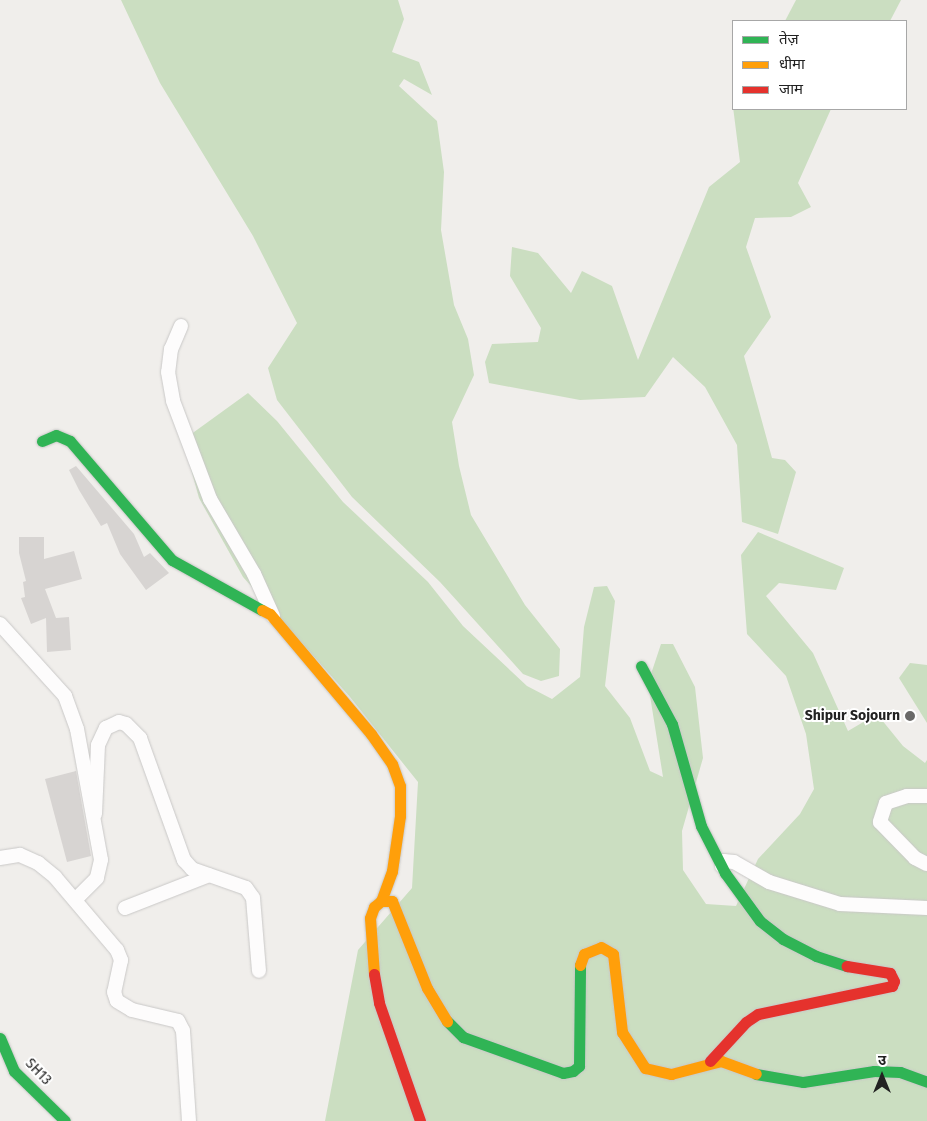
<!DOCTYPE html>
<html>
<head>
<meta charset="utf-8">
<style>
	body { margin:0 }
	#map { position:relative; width:927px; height:1121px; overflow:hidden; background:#f0eeeb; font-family:"Fira Sans","Noto Sans Devanagari",sans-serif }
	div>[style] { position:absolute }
	.forest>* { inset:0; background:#cbdec1 }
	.building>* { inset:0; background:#d7d4d2 }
	.roads { filter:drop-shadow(0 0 1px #c9c8c7) drop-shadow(0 0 1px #c9c8c7) }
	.street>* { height:14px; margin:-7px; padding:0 7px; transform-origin:7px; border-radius:7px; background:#fdfcfc }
	.fast>* { height:11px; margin:-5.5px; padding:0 5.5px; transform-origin:5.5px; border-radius:5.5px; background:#30b455 }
	.slow>* { height:11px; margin:-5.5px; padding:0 5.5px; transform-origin:5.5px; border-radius:5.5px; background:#ff9f0a }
	.jam>* { height:11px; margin:-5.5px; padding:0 5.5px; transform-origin:5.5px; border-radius:5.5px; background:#e5322d }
	.dots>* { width:14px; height:14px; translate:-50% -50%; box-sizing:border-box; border:2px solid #fff; border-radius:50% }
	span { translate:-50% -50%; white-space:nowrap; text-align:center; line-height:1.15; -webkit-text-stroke:4px #fff; paint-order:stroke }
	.poi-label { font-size:14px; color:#222; font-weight:700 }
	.right { translate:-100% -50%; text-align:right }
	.street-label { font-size:14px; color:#222 }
	.legend { position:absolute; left:732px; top:20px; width:175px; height:90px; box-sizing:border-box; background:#fff; border:1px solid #a7a7a7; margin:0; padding:6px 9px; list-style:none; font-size:15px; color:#222 }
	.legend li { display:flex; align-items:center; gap:10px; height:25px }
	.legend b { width:25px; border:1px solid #a7a7a7 }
	.north { position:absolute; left:857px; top:1051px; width:50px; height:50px; -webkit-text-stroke:4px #fff; paint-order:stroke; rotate:0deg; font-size:14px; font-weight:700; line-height:20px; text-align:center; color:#222 }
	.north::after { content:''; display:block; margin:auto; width:18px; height:22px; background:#222; clip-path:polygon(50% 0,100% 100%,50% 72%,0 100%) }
</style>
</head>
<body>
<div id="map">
	<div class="forest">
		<div style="clip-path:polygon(121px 0,398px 0,404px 19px,392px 52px,419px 62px,432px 95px,404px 79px,399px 86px,437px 121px,444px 172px,441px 230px,454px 305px,468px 339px,474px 375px,452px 422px,459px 466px,471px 515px,525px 605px,560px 649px,559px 676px,541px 681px,523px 674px,440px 582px,352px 497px,277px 400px,268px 368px,297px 323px,253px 236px,160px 83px)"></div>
		<div style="clip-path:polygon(796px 0,901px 0,890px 21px,785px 21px)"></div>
		<div style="clip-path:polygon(733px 106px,733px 109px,831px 109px,798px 183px,811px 207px,791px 217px,755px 218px,746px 247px,771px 317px,744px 356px,772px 458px,785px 460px,796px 472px,778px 534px,742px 522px,737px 445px,705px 387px,673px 357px,645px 397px,580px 400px,489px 383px,485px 362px,492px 344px,538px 342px,541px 328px,510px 276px,512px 247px,538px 253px,571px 293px,582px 271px,612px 286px,638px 360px,709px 187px,740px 162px,733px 107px)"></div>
		<div style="clip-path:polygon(248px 393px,277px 421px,343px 502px,428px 582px,463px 626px,527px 686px,552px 699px,580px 677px,584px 627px,594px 587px,607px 586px,615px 601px,605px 686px,630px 718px,650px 771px,663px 777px,648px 683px,661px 644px,673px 644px,695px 687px,703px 758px,682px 831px,683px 870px,706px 904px,736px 906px,758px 859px,800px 814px,814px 789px,806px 734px,786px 676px,747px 634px,741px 555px,758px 532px,844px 568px,836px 590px,779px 583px,766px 596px,813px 653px,848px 731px,877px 714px,903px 746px,925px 763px,927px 760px,927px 1121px,325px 1121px,358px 950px,412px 888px,418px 782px,350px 697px,243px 577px,199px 498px,183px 440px)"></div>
		<div style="clip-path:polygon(910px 663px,927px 665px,927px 723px,899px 678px)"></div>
	</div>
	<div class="building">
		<div style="clip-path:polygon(76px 466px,134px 534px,144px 557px,150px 553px,169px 573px,146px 590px,120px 554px,107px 523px,101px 526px,79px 490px,69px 470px)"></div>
		<div style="clip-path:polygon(19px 537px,44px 537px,44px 559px,74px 551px,82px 579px,45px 589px,56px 618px,69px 617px,71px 650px,47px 652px,46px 618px,31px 624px,21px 598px,25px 597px,23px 582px,26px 581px,19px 553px)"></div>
		<div style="clip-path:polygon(76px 771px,91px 856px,67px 862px,45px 779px)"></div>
	</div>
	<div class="roads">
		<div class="street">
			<div style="left:181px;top:326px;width:25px;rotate:113deg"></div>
			<div style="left:171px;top:349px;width:23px;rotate:97deg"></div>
			<div style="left:168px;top:372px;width:29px;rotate:80deg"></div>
			<div style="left:173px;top:401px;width:105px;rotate:69.3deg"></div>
			<div style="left:210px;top:499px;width:87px;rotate:59.6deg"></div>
			<div style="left:254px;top:574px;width:46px;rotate:65.7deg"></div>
			<div style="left:0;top:624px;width:97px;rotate:47.9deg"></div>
			<div style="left:65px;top:696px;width:35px;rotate:70deg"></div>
			<div style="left:77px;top:729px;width:133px;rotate:79.6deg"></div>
			<div style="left:101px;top:860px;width:18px;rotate:103deg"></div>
			<div style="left:97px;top:878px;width:31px;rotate:135deg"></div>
			<div style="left:927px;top:796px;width:20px;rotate:180deg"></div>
			<div style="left:907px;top:796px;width:22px;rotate:162deg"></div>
			<div style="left:886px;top:803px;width:20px;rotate:108deg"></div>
			<div style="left:880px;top:822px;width:50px;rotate:45.8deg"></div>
			<div style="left:915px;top:858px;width:13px;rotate:27deg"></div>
			<div style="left:95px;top:814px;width:69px;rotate:-87.5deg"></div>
			<div style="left:98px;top:745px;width:19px;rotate:-65deg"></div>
			<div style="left:106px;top:728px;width:14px;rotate:-25deg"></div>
			<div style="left:119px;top:722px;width:7px;rotate:16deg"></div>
			<div style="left:126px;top:724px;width:20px;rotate:45deg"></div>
			<div style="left:140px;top:738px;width:130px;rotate:70.2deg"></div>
			<div style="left:184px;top:860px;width:12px;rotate:48deg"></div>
			<div style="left:192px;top:869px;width:57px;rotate:19.4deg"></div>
			<div style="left:246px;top:888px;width:12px;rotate:55deg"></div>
			<div style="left:253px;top:898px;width:73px;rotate:85.3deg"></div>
			<div style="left:0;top:858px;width:20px;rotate:-9deg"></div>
			<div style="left:20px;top:855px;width:20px;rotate:24deg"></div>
			<div style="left:38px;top:863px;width:22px;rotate:39deg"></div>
			<div style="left:55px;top:877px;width:96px;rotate:49.7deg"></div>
			<div style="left:117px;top:950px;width:11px;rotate:68deg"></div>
			<div style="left:121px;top:960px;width:33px;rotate:102deg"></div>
			<div style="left:114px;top:992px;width:9px;rotate:72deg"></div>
			<div style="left:117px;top:1001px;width:17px;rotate:31deg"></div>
			<div style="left:132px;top:1010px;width:47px;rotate:13.4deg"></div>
			<div style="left:178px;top:1021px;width:11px;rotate:63deg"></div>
			<div style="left:183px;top:1031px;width:90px;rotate:86.2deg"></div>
			<div style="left:722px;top:866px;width:5px;rotate:-68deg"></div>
			<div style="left:724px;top:861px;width:10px;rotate:6deg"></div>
			<div style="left:734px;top:862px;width:40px;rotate:29.7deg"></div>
			<div style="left:769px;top:882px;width:74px;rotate:17.2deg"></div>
			<div style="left:840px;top:904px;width:87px;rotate:2.6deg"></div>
			<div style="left:125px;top:908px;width:90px;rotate:-21.4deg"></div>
		</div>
		<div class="fast">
			<div style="left:42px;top:441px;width:15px;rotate:-23deg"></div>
			<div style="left:56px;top:435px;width:15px;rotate:23deg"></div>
			<div style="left:70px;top:441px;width:157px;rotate:49.4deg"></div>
			<div style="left:172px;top:560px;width:103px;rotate:29.1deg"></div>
			<div style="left:641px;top:666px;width:66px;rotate:61.9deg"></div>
			<div style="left:672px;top:724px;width:106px;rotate:74.1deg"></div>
			<div style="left:701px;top:826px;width:53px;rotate:62.9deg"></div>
			<div style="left:725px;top:873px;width:59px;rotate:53.9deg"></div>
			<div style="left:760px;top:921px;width:29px;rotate:38deg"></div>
			<div style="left:783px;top:939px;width:37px;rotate:27deg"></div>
			<div style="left:816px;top:956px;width:33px;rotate:18deg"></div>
			<div style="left:447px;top:1021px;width:23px;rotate:45deg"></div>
			<div style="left:463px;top:1037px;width:106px;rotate:19.8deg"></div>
			<div style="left:563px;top:1073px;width:10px;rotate:-11deg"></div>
			<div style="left:573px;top:1071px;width:8px;rotate:-40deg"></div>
			<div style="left:579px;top:1066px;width:101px;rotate:-89.4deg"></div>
			<div style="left:0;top:1038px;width:36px;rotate:67deg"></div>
			<div style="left:14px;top:1071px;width:71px;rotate:44.4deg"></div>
			<div style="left:756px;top:1074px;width:48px;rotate:9.7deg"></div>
			<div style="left:803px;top:1082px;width:72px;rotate:-8.8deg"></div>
			<div style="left:874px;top:1071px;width:26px;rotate:2deg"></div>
			<div style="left:900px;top:1072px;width:29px;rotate:20deg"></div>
		</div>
		<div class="slow">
			<div style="left:262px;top:610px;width:9px;rotate:27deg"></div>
			<div style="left:270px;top:614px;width:157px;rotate:49.9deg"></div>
			<div style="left:371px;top:734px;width:37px;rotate:55deg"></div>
			<div style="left:392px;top:764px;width:23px;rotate:70deg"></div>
			<div style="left:400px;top:786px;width:30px;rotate:90deg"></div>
			<div style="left:400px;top:816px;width:56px;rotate:98.3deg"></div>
			<div style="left:392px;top:871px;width:32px;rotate:110deg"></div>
			<div style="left:580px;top:965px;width:12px;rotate:-70deg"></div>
			<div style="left:584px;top:954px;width:18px;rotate:-22deg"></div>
			<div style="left:601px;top:947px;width:14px;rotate:30deg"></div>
			<div style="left:613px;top:954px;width:79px;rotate:83.4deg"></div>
			<div style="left:622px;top:1032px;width:43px;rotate:57.4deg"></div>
			<div style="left:645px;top:1068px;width:27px;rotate:13deg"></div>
			<div style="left:671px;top:1074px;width:52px;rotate:-14.6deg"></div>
			<div style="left:721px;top:1061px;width:37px;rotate:20deg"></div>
			<div style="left:374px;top:974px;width:56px;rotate:-94.1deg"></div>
			<div style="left:370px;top:918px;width:12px;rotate:-70deg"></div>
			<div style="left:374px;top:907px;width:9px;rotate:-41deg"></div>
			<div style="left:381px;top:901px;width:11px"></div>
			<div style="left:392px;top:901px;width:94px;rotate:68.1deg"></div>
			<div style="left:427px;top:988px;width:39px;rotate:59deg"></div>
		</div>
		<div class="jam">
			<div style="left:374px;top:974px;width:29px;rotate:80deg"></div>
			<div style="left:379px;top:1003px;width:125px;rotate:70.8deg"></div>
			<div style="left:710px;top:1061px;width:53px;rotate:-47.3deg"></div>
			<div style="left:746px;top:1022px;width:14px;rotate:-34deg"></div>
			<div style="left:758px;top:1014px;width:137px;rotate:-11.8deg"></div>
			<div style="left:892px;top:986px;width:5px;rotate:-68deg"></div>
			<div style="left:894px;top:981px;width:9px;rotate:-117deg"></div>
			<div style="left:890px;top:973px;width:44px;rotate:-170.8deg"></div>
		</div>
	</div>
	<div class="dots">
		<div style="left:910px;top:716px;background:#6a6968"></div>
	</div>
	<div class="poi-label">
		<span class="right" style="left:900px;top:716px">Shipur Sojourn</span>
	</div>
	<div class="street-label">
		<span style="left:38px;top:1072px;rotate:46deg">SH13</span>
	</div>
	<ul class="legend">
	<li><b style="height:6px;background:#30b455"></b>तेज़</li>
	<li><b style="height:6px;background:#ff9f0a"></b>धीमा</li>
	<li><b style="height:6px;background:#e5322d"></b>जाम</li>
	</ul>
	<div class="north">उ</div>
</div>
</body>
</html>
